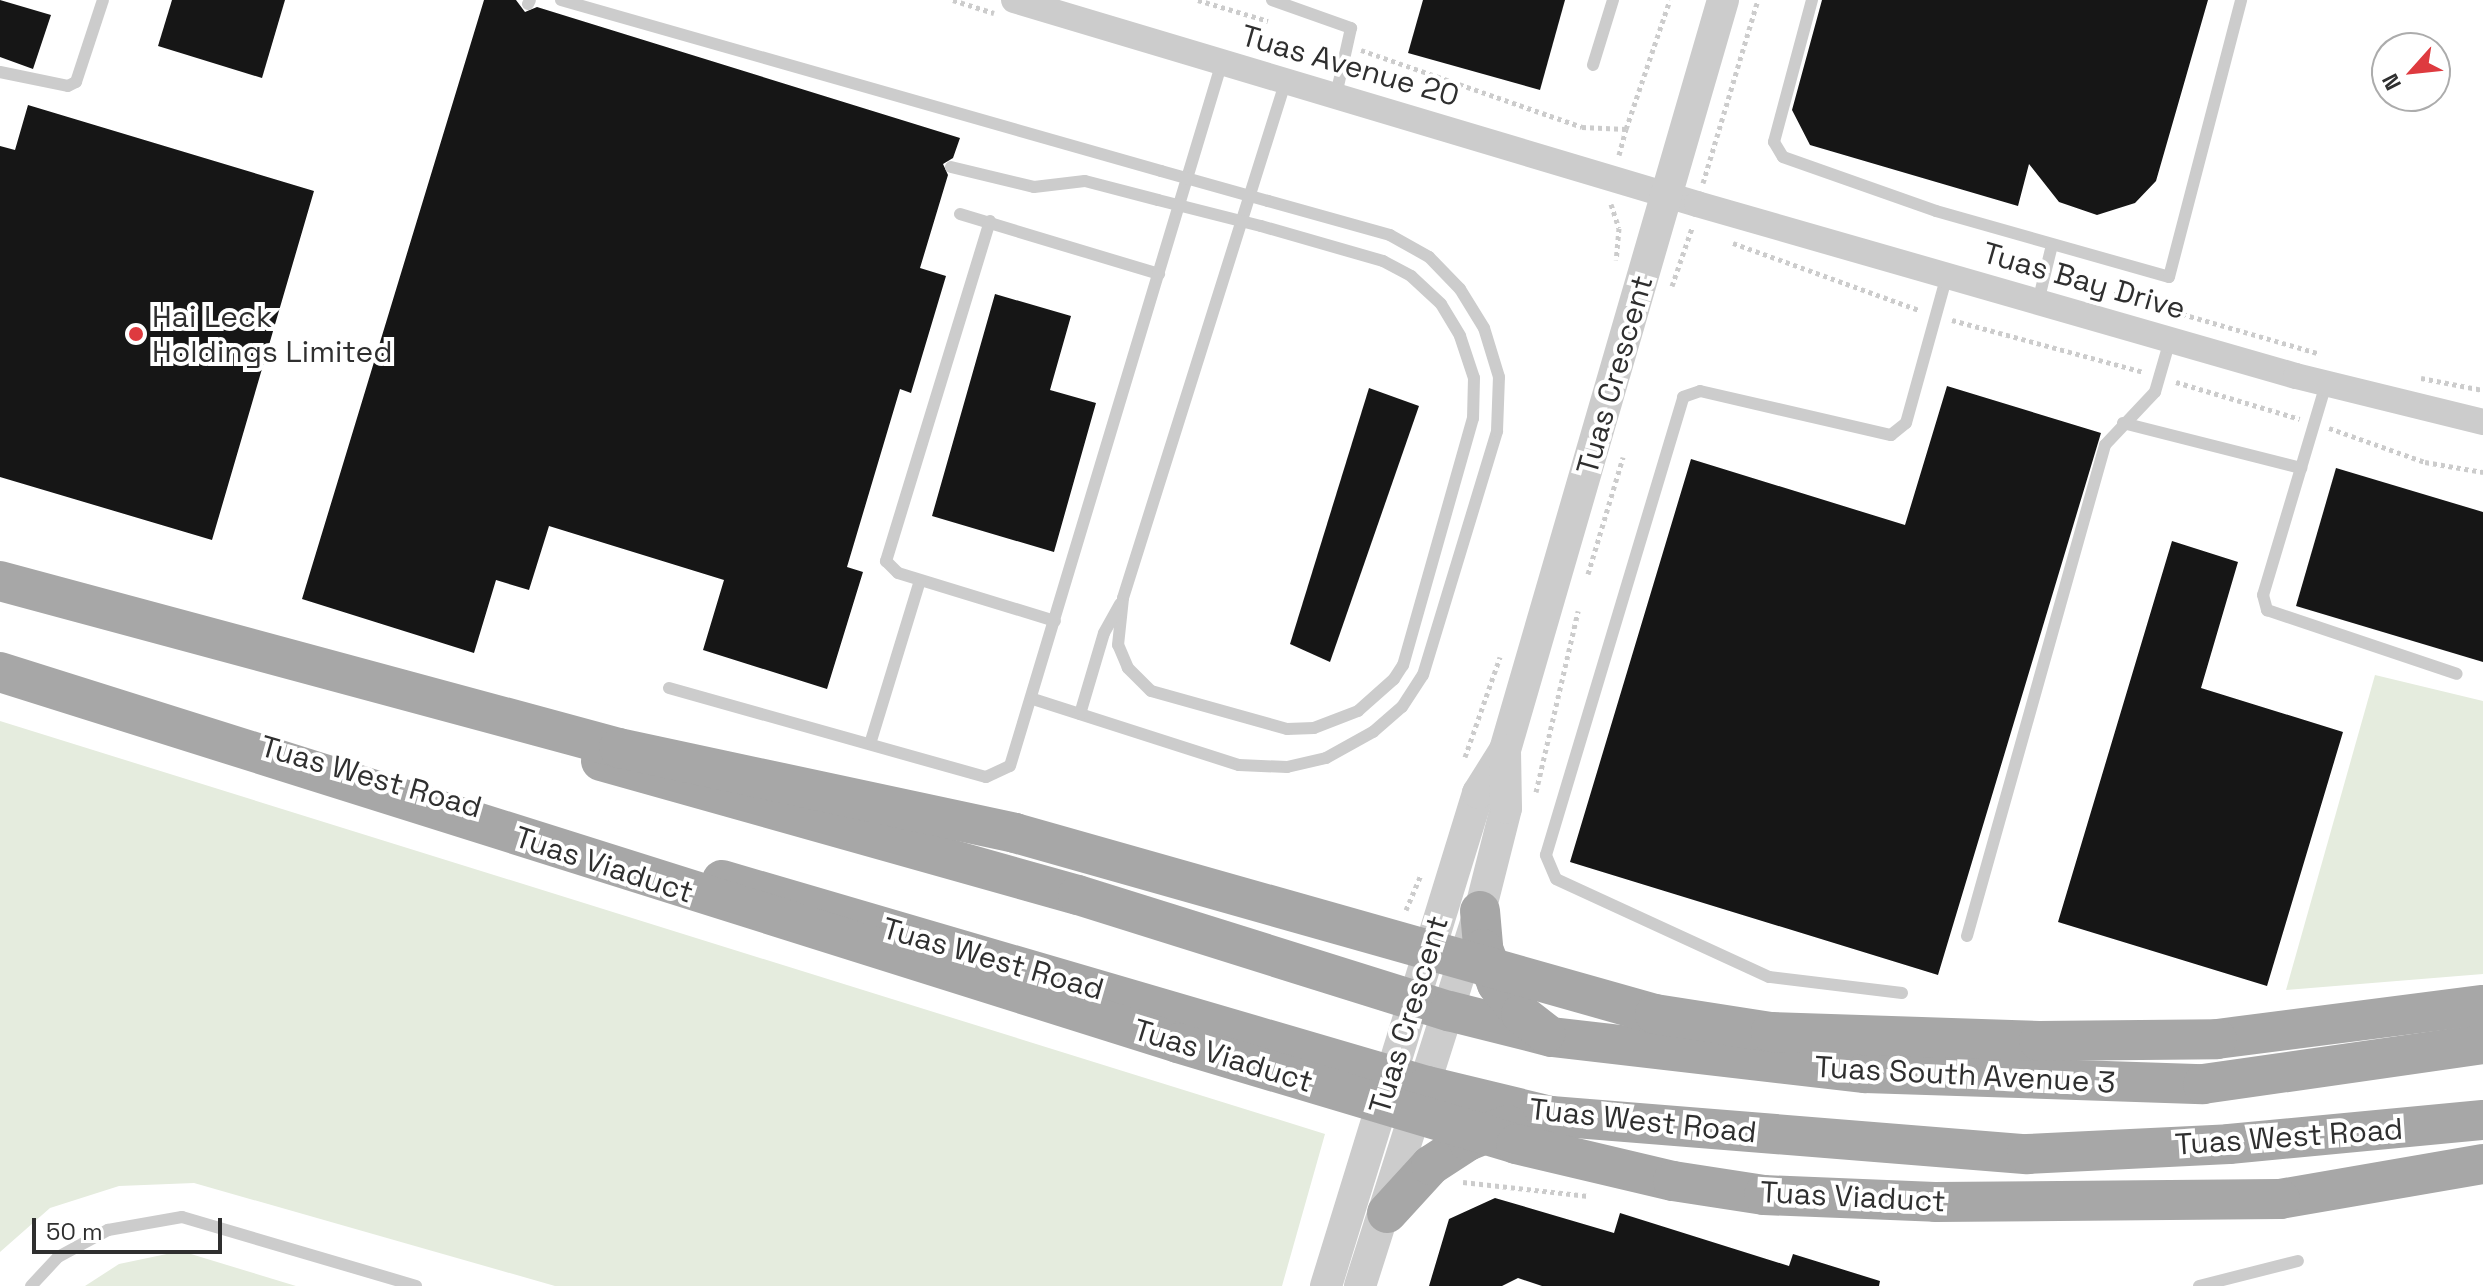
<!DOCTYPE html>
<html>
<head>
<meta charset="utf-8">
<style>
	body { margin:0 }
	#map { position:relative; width:2483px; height:1286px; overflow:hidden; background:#fff; font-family:"Space Grotesk",sans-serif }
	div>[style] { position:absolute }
	.green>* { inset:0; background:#e5ecde }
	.building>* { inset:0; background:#161616 }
	.path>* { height:5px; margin-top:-2.5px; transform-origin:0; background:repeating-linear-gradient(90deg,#ccc 0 4px,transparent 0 8px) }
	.service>* { height:12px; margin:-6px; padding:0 6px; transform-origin:6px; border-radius:6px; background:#ccc }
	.minor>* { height:26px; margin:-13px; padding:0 13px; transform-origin:13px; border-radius:13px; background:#ccc }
	.tertiary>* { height:32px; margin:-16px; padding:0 16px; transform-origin:16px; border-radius:16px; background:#ccc }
	.primary>* { height:40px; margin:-20px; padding:0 20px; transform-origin:20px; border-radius:20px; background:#a7a7a7 }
	.service-bridge>* { height:12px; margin:-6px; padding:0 6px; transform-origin:6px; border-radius:6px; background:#ccc }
	.primary-bridge>* { height:40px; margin:-20px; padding:0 20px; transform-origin:20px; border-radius:20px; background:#a7a7a7 }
	.dots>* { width:22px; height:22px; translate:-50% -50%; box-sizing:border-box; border:4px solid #fff; border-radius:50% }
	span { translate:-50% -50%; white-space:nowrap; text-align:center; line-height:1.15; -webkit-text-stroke:8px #fff; paint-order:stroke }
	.street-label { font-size:30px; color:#2f2f2f }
	.poi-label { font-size:30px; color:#2f2f2f }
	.left { translate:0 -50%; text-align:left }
	.north { position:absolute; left:2371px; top:32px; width:80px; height:80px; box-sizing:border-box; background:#fff; border:2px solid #acacac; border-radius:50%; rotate:243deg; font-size:22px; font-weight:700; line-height:32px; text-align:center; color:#2f2f2f }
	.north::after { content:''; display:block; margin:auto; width:28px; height:36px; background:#de3a3f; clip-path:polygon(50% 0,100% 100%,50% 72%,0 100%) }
	.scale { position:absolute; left:32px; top:1218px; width:190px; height:36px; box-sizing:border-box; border:4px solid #2f2f2f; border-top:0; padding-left:10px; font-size:24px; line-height:28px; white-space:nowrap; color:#2f2f2f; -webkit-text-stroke:6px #fff; paint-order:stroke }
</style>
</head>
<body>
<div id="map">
	<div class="green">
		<div style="clip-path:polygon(2375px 675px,2483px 701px,2483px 974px,2286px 990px)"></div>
		<div style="clip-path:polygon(0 721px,1325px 1134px,1282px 1286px,555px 1286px,194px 1183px,119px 1186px,50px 1208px,0 1252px)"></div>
		<div style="clip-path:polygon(181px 1251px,296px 1286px,85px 1286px,119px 1264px)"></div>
	</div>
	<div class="building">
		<div style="clip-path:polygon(0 0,51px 15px,33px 69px,0 57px)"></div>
		<div style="clip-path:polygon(172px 0,285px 0,262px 78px,158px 46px)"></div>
		<div style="clip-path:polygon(484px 0,516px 0,525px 12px,537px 7px,960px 138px,953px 158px,943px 164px,948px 175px,920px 268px,946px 276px,911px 393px,900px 389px,847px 567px,863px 572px,827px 689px,703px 650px,724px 580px,549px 526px,529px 590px,496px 580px,474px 653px,302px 599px)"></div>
		<div style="clip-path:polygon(1423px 0,1565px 0,1540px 90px,1408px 53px)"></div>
		<div style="clip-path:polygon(1822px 0,2208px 0,2156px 181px,2135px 203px,2097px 215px,2059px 202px,2029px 164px,2018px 206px,1810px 145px,1792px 110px)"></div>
		<div style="clip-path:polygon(28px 105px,314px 191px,212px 540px,0 477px,0 146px,15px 150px)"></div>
		<div style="clip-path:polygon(995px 294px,1071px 316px,1050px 390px,1096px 403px,1054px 552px,932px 516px)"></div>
		<div style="clip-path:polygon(1947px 386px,2101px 433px,1938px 975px,1570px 862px,1691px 459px,1905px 525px)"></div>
		<div style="clip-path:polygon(1369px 388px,1419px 406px,1330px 662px,1290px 644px)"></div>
		<div style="clip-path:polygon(2336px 468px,2483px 512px,2483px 662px,2296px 606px)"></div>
		<div style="clip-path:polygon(2172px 541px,2238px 562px,2201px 688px,2343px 732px,2267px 986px,2058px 922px)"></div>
		<div style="clip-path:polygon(1495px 1198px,1614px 1233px,1620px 1213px,1789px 1266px,1793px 1254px,1880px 1281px,1879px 1286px,1542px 1286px,1518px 1278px,1502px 1286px,1429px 1286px,1449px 1219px)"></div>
	</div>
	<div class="path">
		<div style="left:953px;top:0;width:43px;rotate:17.6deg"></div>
		<div style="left:1198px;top:0;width:73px;rotate:16.7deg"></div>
		<div style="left:1361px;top:50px;width:234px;rotate:19.2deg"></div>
		<div style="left:1582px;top:127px;width:44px;rotate:2.6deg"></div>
		<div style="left:1626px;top:129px;width:136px;rotate:-71.2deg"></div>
		<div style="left:1619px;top:155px;width:27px;rotate:-75deg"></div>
		<div style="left:1703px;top:183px;width:191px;rotate:-73.3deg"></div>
		<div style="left:1611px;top:204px;width:25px;rotate:72deg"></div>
		<div style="left:1619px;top:228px;width:32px;rotate:95deg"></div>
		<div style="left:1733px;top:243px;width:198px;rotate:19.8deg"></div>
		<div style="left:1672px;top:286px;width:61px;rotate:-71deg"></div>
		<div style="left:2113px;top:294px;width:213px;rotate:16.1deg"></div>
		<div style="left:1952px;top:320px;width:198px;rotate:15.2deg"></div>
		<div style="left:2421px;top:378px;width:63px;rotate:11deg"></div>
		<div style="left:2176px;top:382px;width:129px;rotate:16.6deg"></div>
		<div style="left:2329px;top:428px;width:102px;rotate:19.5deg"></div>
		<div style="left:2425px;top:462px;width:59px;rotate:9.8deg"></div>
		<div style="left:1588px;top:574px;width:122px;rotate:-73.3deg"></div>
		<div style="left:1465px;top:757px;width:106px;rotate:-70.7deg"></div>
		<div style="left:1536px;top:792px;width:186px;rotate:-76.9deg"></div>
		<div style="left:1406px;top:910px;width:38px;rotate:-67deg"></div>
		<div style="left:1463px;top:1182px;width:126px;rotate:6.4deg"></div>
	</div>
	<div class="service">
		<div style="left:561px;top:0;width:624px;rotate:15.91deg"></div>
		<div style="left:1272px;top:0;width:84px;rotate:19.5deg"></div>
		<div style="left:1351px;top:28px;width:69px;rotate:102.6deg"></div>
		<div style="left:1812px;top:0;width:147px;rotate:105deg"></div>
		<div style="left:1774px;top:142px;width:17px;rotate:59deg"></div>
		<div style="left:1783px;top:157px;width:162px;rotate:19.4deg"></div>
		<div style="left:1936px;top:211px;width:242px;rotate:15.8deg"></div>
		<div style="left:2169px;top:277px;width:286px;rotate:-75.4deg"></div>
		<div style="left:528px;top:4px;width:4px;rotate:-63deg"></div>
		<div style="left:1593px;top:65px;width:68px;rotate:-72.9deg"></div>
		<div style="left:0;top:72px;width:69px;rotate:11.6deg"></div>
		<div style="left:68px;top:86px;width:9px;rotate:-27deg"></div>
		<div style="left:76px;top:82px;width:86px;rotate:-71.8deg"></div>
		<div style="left:951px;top:167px;width:85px;rotate:13.5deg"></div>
		<div style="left:1034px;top:187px;width:51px;rotate:-6.7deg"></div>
		<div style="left:1085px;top:181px;width:75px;rotate:14.6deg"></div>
		<div style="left:960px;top:214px;width:208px;rotate:16.8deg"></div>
		<div style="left:990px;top:221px;width:356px;rotate:107deg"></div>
		<div style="left:886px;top:561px;width:17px;rotate:45deg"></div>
		<div style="left:898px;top:573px;width:164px;rotate:17deg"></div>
		<div style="left:1261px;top:226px;width:127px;rotate:16deg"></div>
		<div style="left:1383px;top:261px;width:32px;rotate:28deg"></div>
		<div style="left:1411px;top:276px;width:41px;rotate:43deg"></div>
		<div style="left:1441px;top:304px;width:37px;rotate:59deg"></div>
		<div style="left:1460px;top:336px;width:44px;rotate:71.6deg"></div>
		<div style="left:1474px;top:378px;width:40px;rotate:91.4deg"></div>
		<div style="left:1473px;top:418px;width:257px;rotate:105.8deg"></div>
		<div style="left:1403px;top:665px;width:17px;rotate:123deg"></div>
		<div style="left:1394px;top:679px;width:48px;rotate:138.4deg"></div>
		<div style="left:1358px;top:711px;width:47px;rotate:158.9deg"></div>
		<div style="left:1314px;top:728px;width:27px;rotate:178deg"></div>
		<div style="left:1287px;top:729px;width:141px;rotate:-164.4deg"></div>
		<div style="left:1151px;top:691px;width:33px;rotate:-135deg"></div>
		<div style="left:1128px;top:668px;width:25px;rotate:-113deg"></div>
		<div style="left:1118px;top:645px;width:47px;rotate:-83.9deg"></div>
		<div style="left:1123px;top:598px;width:543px;rotate:-72.53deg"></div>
		<div style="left:2038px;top:302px;width:59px;rotate:-76.2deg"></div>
		<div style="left:2326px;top:384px;width:220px;rotate:106.6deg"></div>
		<div style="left:2263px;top:595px;width:16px;rotate:75deg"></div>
		<div style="left:2267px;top:610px;width:200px;rotate:18.6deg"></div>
		<div style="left:2123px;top:423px;width:184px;rotate:14.2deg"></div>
		<div style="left:669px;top:688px;width:329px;rotate:15.7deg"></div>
		<div style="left:986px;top:777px;width:26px;rotate:-25deg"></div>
		<div style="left:1010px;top:766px;width:735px;rotate:-73.24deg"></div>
		<div style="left:1033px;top:699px;width:216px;rotate:17.8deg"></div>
		<div style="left:1239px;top:765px;width:48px;rotate:2.4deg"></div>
		<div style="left:1287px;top:767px;width:40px;rotate:-13deg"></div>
		<div style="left:1326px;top:758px;width:54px;rotate:-29deg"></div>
		<div style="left:1373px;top:732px;width:38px;rotate:-41deg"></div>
		<div style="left:1402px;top:707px;width:38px;rotate:-57deg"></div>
		<div style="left:1423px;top:675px;width:255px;rotate:-73.1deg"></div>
		<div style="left:1497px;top:431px;width:54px;rotate:-87.9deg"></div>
		<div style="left:1499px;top:377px;width:51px;rotate:-107deg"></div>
		<div style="left:1484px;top:328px;width:46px;rotate:-121.6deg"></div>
		<div style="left:1460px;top:289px;width:45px;rotate:-134.1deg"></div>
		<div style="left:1429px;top:257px;width:45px;rotate:-150.6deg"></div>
		<div style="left:1390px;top:235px;width:127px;rotate:-164.4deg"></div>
		<div style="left:1080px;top:714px;width:84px;rotate:-73.5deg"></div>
		<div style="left:1104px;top:633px;width:33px;rotate:-61deg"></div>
		<div style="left:870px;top:744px;width:171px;rotate:-73deg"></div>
		<div style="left:1967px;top:936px;width:510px;rotate:-74.3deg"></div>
		<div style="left:2105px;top:445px;width:73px;rotate:-46.7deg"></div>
		<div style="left:2155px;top:392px;width:54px;rotate:-73.9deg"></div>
		<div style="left:1902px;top:993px;width:134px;rotate:-173.1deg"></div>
		<div style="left:1769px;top:977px;width:234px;rotate:-155.3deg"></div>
		<div style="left:1556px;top:879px;width:26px;rotate:-113deg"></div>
		<div style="left:1546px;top:855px;width:478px;rotate:-73.3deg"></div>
		<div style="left:1683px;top:397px;width:18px;rotate:-19deg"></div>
		<div style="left:1700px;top:391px;width:196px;rotate:13deg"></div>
		<div style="left:1891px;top:435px;width:19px;rotate:-39deg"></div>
		<div style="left:1906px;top:423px;width:154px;rotate:-74.5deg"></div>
		<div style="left:31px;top:1286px;width:40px;rotate:-47deg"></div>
		<div style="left:58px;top:1257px;width:57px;rotate:-28.4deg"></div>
		<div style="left:108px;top:1230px;width:75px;rotate:-10deg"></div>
		<div style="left:182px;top:1217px;width:244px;rotate:16.4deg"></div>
		<div style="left:2199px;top:1286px;width:102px;rotate:-14.2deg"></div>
	</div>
	<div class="minor">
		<div style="left:1014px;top:0;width:713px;rotate:16.63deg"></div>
		<div style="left:1697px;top:204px;width:623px;rotate:16.02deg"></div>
		<div style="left:2296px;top:376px;width:193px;rotate:13.8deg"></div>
	</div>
	<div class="tertiary">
		<div style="left:1326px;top:1286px;width:516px;rotate:-72.86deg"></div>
		<div style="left:1478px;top:793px;width:51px;rotate:-57.9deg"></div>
		<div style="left:1505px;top:750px;width:781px;rotate:-73.79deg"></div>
		<div style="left:1360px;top:1286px;width:394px;rotate:-72.3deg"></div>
		<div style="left:1480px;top:911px;width:106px;rotate:-75.8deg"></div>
		<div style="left:1506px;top:808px;width:58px;rotate:-91deg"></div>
	</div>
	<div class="primary">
		<div style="left:601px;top:761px;width:495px;rotate:15.7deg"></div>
		<div style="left:1078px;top:895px;width:389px;rotate:17.4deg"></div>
		<div style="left:1449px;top:1011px;width:106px;rotate:14.2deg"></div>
		<div style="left:1552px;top:1037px;width:315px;rotate:6.6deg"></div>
		<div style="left:1865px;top:1073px;width:338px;rotate:1.9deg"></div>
		<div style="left:2203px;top:1084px;width:283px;rotate:-8.1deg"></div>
		<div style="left:722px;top:880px;width:734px;rotate:16.29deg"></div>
		<div style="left:1427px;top:1086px;width:128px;rotate:13.6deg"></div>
		<div style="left:1551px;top:1116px;width:478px;rotate:4.6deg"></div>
		<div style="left:2027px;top:1154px;width:202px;rotate:-2.8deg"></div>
		<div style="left:2229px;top:1144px;width:255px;rotate:-5.4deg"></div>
		<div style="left:1480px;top:911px;width:38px;rotate:85deg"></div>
		<div style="left:1483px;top:949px;width:38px;rotate:68deg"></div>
		<div style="left:1497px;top:984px;width:38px;rotate:51deg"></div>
		<div style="left:1521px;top:1014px;width:31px;rotate:38deg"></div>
		<div style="left:2217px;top:1039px;width:268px;rotate:-7.3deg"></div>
		<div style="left:2280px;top:1199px;width:206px;rotate:-9.8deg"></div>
		<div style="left:1387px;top:1213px;width:65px;rotate:-47.5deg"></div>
		<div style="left:1431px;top:1165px;width:44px;rotate:-33deg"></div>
		<div style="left:1468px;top:1141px;width:43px;rotate:-21.8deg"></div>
	</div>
	<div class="service-bridge">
		<div style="left:1161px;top:171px;width:111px;rotate:15.7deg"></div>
		<div style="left:1158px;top:200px;width:106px;rotate:14.2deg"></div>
	</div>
	<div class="primary-bridge">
		<div style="left:0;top:581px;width:641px;rotate:15.1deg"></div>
		<div style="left:619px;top:748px;width:405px;rotate:12.1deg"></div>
		<div style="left:1015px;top:833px;width:665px;rotate:15.79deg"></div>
		<div style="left:1655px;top:1014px;width:117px;rotate:8.8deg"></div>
		<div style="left:1771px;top:1032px;width:268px;rotate:1.9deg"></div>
		<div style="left:2039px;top:1041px;width:178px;rotate:-0.6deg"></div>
		<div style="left:0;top:672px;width:1235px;rotate:17.48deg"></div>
		<div style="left:1178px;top:1043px;width:353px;rotate:16.6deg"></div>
		<div style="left:1516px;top:1144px;width:161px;rotate:13.3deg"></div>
		<div style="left:1673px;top:1181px;width:92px;rotate:8.7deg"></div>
		<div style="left:1764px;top:1195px;width:171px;rotate:2.3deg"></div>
		<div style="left:1935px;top:1202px;width:345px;rotate:-0.5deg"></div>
	</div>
	<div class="dots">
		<div style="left:136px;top:334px;background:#de3a3f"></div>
	</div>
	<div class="street-label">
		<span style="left:1350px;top:66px;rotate:16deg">Tuas Avenue 20</span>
		<span style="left:2084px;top:281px;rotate:16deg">Tuas Bay Drive</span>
		<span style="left:1615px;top:375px;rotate:-74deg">Tuas Crescent</span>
		<span style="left:371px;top:777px;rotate:16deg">Tuas West Road</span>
		<span style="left:604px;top:865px;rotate:18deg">Tuas Viaduct</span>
		<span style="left:993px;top:959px;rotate:16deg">Tuas West Road</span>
		<span style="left:1409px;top:1015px;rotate:-73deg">Tuas Crescent</span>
		<span style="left:1223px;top:1056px;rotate:17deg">Tuas Viaduct</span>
		<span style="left:1965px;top:1075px;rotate:3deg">Tuas South Avenue 3</span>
		<span style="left:1643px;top:1121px;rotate:6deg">Tuas West Road</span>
		<span style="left:2289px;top:1137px;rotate:-4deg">Tuas West Road</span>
		<span style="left:1853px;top:1197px;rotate:3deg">Tuas Viaduct</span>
	</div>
	<div class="poi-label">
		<span class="left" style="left:152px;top:334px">Hai Leck<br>Holdings Limited</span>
	</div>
	<div class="north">N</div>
	<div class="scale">50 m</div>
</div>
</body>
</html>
